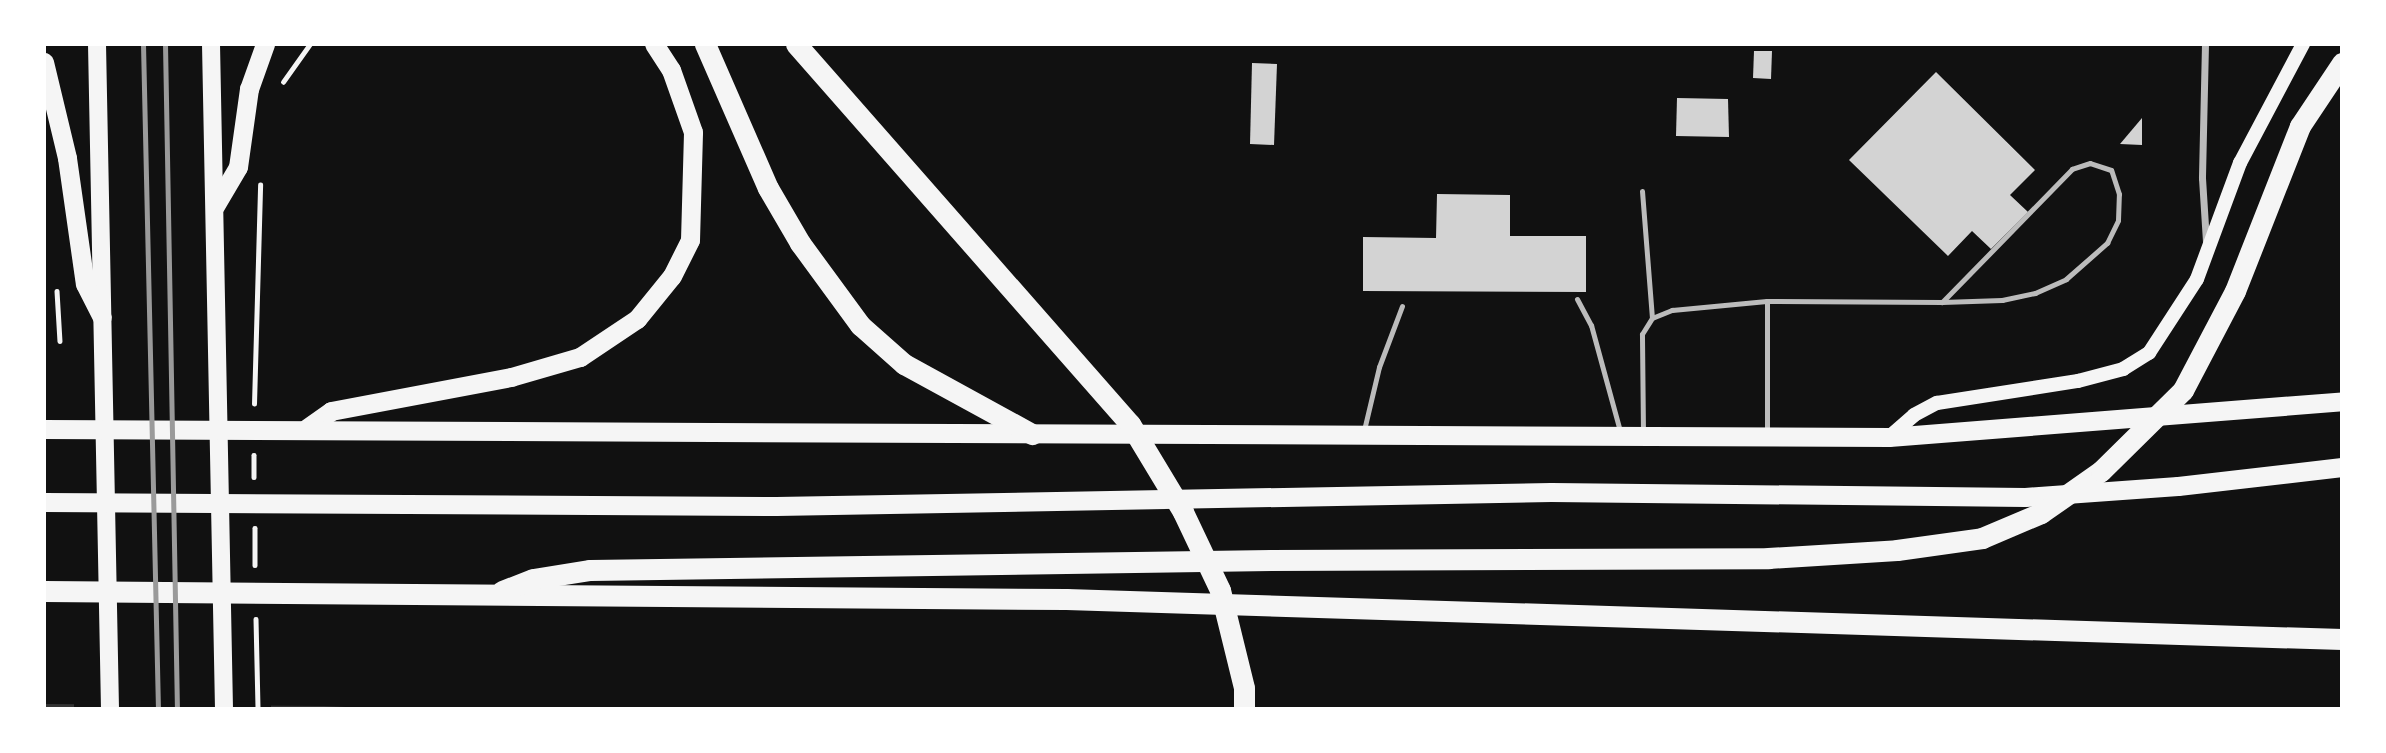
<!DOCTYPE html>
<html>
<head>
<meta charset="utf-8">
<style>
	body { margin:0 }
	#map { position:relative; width:2386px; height:753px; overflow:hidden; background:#111; font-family:"Golos Text",sans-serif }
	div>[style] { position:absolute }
	.water>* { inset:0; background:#333 }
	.pier>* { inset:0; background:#111 }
	.building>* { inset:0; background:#d3d3d3 }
	.path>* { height:4.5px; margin:-2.25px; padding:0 2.25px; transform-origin:2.25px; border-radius:2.25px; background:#f5f5f5 }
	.service>* { height:5px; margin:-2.5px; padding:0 2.5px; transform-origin:2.5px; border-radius:2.5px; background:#bcbcbc }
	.minor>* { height:7px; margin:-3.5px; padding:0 3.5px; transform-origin:3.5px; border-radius:3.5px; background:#bcbcbc }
	.secondary>* { height:14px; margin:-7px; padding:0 7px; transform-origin:7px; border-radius:7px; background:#f5f5f5 }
	.primary>* { height:18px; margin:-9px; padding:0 9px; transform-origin:9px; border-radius:9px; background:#f5f5f5 }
	.trunk>* { height:19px; margin:-9.5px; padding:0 9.5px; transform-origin:9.5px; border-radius:9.5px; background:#f5f5f5 }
	.motorway>* { height:21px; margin:-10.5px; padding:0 10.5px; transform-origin:10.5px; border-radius:10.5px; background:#f5f5f5 }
	.rail>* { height:5px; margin:-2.5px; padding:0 2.5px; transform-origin:2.5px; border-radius:2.5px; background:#9a9a9a }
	span { translate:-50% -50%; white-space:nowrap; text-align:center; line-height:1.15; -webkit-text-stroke:7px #fff; paint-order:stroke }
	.frame { position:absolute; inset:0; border:46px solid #fff; pointer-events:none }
</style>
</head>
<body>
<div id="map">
	<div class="water">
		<div style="clip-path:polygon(44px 704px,324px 706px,391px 709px,44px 709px)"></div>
	</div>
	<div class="pier">
		<div style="clip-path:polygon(74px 700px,271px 702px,271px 709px,74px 709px)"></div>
	</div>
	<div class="building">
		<div style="clip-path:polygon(1754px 51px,1772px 51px,1771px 79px,1753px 78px)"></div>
		<div style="clip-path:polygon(1252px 63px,1277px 64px,1274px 145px,1250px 144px)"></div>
		<div style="clip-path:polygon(1936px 72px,2035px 170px,2010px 195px,2028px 212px,1991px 249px,1972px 231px,1948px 256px,1849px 160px)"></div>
		<div style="clip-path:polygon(1677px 98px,1728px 99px,1729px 137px,1676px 136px)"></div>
		<div style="clip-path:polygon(2142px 118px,2142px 145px,2120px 144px)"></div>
		<div style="clip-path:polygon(1437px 194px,1510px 195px,1510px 236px,1586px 236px,1586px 292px,1363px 291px,1363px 237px,1436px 238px)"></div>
	</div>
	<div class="path">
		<div style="left:283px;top:82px;width:47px;rotate:-54.6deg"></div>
		<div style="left:57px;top:291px;width:50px;rotate:86.6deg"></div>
		<div style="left:254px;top:404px;width:219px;rotate:-88.4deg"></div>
		<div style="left:254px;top:455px;width:22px;rotate:90deg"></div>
		<div style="left:255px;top:528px;width:37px;rotate:90deg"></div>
		<div style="left:256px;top:619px;width:90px;rotate:88.7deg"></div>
	</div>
	<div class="service">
		<div style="left:1642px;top:191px;width:127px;rotate:85.5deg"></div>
		<div style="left:1577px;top:299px;width:30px;rotate:62deg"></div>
		<div style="left:1591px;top:325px;width:110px;rotate:74.7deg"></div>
		<div style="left:1364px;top:430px;width:65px;rotate:-76.6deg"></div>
		<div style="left:1379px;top:367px;width:65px;rotate:-69.3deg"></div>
		<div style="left:1767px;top:432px;width:131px;rotate:-90deg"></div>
		<div style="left:1643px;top:433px;width:99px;rotate:-90.6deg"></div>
		<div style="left:1642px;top:334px;width:19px;rotate:-58deg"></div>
		<div style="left:1652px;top:318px;width:22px;rotate:-22deg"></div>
		<div style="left:1672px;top:310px;width:95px;rotate:-5.4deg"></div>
		<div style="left:1767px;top:301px;width:175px;rotate:0.3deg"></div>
		<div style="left:1942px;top:302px;width:60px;rotate:-1.9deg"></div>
		<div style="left:2002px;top:300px;width:34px;rotate:-12deg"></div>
		<div style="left:2035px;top:293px;width:34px;rotate:-24deg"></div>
		<div style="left:2066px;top:279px;width:55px;rotate:-41.3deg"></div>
		<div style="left:2107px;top:243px;width:25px;rotate:-64deg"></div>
		<div style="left:2118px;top:220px;width:26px;rotate:-88deg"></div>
		<div style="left:2119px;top:194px;width:25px;rotate:-108deg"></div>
		<div style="left:2111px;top:170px;width:22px;rotate:-162deg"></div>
		<div style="left:2090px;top:163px;width:19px;rotate:162deg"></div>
		<div style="left:2072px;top:169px;width:186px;rotate:134.3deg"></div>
	</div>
	<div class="minor">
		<div style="left:2205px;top:44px;width:134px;rotate:91.3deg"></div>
		<div style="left:2202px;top:178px;width:64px;rotate:86.4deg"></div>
	</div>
	<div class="secondary">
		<div style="left:1889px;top:437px;width:33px;rotate:-41deg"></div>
		<div style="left:1914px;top:415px;width:26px;rotate:-28deg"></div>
		<div style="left:1937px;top:403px;width:143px;rotate:-8.9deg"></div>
		<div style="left:2078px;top:381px;width:47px;rotate:-14.9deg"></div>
		<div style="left:2123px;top:369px;width:31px;rotate:-32deg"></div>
		<div style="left:2149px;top:353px;width:88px;rotate:-57deg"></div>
		<div style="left:2197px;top:279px;width:124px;rotate:-69.7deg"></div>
		<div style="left:2240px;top:163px;width:135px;rotate:-62.1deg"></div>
	</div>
	<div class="primary">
		<div style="left:97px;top:44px;width:665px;rotate:88.88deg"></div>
		<div style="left:211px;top:44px;width:665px;rotate:88.88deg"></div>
	</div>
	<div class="trunk">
		<div style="left:44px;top:62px;width:99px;rotate:76.5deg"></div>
		<div style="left:67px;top:158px;width:127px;rotate:81.9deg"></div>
		<div style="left:85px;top:284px;width:37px;rotate:63deg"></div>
		<div style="left:215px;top:206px;width:45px;rotate:-59.5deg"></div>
		<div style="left:238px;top:167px;width:79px;rotate:-82deg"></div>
		<div style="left:249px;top:89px;width:48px;rotate:-70.4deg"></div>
		<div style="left:307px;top:428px;width:29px;rotate:-35deg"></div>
		<div style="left:331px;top:411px;width:183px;rotate:-10.7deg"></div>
		<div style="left:511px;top:377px;width:72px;rotate:-16.2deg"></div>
		<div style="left:580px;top:357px;width:69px;rotate:-33.7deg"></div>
		<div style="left:637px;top:319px;width:55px;rotate:-50.9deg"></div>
		<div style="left:672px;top:276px;width:40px;rotate:-63.4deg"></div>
		<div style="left:690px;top:240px;width:108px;rotate:-88.4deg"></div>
		<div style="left:693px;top:132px;width:66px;rotate:-109.5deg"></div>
		<div style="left:671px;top:70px;width:31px;rotate:-123deg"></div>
		<div style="left:44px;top:429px;width:1845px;rotate:0.25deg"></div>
		<div style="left:1889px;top:437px;width:454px;rotate:-4.5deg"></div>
		<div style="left:44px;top:502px;width:732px;rotate:0.31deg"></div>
		<div style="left:776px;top:506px;width:775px;rotate:-1.03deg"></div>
		<div style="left:1551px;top:492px;width:474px;rotate:0.6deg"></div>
		<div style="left:2025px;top:497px;width:153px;rotate:-4.1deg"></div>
		<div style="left:2178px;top:486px;width:165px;rotate:-6.6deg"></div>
	</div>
	<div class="motorway">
		<div style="left:705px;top:44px;width:157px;rotate:66.4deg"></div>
		<div style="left:768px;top:188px;width:64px;rotate:59.8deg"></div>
		<div style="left:800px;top:243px;width:102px;rotate:53.8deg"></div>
		<div style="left:860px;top:325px;width:59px;rotate:41.6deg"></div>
		<div style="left:904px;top:364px;width:146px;rotate:28.7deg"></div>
		<div style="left:796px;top:44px;width:506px;rotate:48.69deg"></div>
		<div style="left:1130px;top:424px;width:103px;rotate:58.9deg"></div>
		<div style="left:1183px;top:512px;width:86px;rotate:64.6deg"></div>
		<div style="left:1220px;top:590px;width:101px;rotate:76.2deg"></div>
		<div style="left:1244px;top:688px;width:21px;rotate:90deg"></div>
		<div style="left:44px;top:591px;width:1022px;rotate:0.45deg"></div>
		<div style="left:1066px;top:599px;width:1277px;rotate:1.8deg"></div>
		<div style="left:502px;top:591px;width:33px;rotate:-21deg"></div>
		<div style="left:533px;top:579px;width:58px;rotate:-9deg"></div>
		<div style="left:590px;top:570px;width:681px;rotate:-0.84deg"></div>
		<div style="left:1271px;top:560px;width:497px;rotate:-0.2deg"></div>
		<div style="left:1768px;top:558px;width:129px;rotate:-3.5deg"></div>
		<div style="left:1897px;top:550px;width:86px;rotate:-8deg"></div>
		<div style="left:1982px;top:538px;width:64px;rotate:-23deg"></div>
		<div style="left:2041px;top:513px;width:73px;rotate:-35deg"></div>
		<div style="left:2101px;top:471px;width:115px;rotate:-44.6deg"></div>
		<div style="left:2183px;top:390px;width:112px;rotate:-62.3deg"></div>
		<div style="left:2235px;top:291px;width:177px;rotate:-68.5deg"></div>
		<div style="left:2300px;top:126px;width:76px;rotate:-56.3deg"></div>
	</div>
	<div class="rail">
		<div style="left:143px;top:44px;width:665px;rotate:88.71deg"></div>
		<div style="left:165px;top:44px;width:665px;rotate:88.97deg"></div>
	</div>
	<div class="frame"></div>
</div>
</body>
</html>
